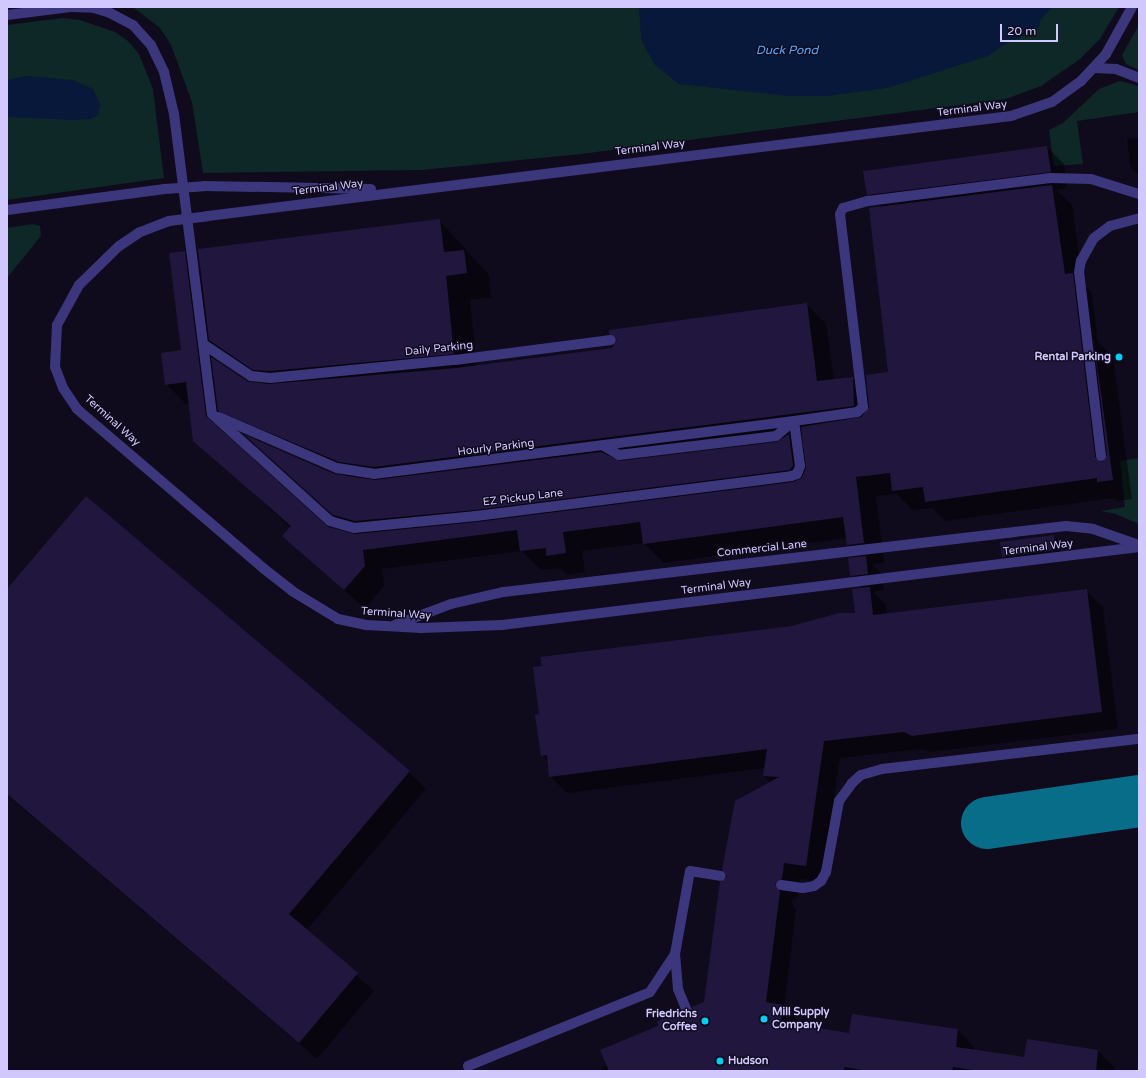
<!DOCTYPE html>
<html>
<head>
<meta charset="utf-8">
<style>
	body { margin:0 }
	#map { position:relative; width:1146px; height:1078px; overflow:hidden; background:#0f0b1d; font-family:"Varela Round",sans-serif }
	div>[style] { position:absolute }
	.green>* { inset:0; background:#0e2727 }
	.water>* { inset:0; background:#08183a }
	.shadow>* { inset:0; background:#0007 }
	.taxiway>* { height:52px; margin:-26px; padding:0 26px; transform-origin:26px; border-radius:26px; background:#086d88 }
	.building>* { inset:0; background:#21173e }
	.lane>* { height:10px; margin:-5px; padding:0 5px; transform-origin:5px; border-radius:5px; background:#3c367d }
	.lane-bridge>* { height:10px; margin:-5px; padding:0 5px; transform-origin:5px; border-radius:5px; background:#3c367d }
	.dots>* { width:11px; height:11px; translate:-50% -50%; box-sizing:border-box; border:2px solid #0f0b1d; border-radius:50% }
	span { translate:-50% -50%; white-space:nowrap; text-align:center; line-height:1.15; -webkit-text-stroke:3px #0f0b1d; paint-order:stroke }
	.street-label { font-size:11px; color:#d1c8ff }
	.poi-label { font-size:11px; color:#d1c8ff; font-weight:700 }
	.right { translate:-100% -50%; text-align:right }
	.left { translate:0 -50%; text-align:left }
	.water-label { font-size:12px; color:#56a9ff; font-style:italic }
	.frame { position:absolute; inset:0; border:8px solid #d1c8ff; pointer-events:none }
	.scale { position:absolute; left:1000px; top:24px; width:58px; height:18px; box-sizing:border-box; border:2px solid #d1c8ff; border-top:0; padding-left:5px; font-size:12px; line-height:14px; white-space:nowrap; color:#d1c8ff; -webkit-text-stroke:3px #0f0b1d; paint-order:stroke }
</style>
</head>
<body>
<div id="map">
	<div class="green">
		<div style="clip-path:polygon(133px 7px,1119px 7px,1100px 39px,1080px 59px,1041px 86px,1006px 99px,581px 154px,422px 170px,203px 173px,192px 102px,171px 45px,160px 28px)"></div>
		<div style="clip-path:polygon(63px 18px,80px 20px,115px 32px,128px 41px,139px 54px,153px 89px,164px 178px,7px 200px,7px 25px)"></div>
		<div style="clip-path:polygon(1139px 25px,1139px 70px,1126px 64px,1122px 55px)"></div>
		<div style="clip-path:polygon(1120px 81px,1139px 86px,1139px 112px,1077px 121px,1083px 164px,1054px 166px,1049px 130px,1063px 123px,1099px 89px)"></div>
		<div style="clip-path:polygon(32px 224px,40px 226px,41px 236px,7px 278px,7px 228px)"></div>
		<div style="clip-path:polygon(1139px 458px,1139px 524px,1116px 514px,1101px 511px,1125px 507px,1120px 461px)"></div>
	</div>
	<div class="water">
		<div style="clip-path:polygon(639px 7px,1049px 7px,1051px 8px,1041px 19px,1038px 29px,1004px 45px,988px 56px,887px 88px,826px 96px,789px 96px,679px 84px,654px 64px,641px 39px)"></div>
		<div style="clip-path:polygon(27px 76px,72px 80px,93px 89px,100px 105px,98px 115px,91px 119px,74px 120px,7px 117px,7px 80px)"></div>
	</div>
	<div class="shadow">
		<div style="clip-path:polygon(1139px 138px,1139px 175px,1138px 175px,1130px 166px,1127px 139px)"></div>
		<div style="clip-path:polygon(evenodd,1047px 147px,1064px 164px,1067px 188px,1056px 190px,1072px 205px,1083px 284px,1092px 293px,1098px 342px,1113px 357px,1132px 499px,1118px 501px,1114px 498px,945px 521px,932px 508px,912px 510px,897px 494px,876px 496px,884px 563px,872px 564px,882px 574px,884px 590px,873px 592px,886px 605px,887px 614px,1086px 590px,1103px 607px,1118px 729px,930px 752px,921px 749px,840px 758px,822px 882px,800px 879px,798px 896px,791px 901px,796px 909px,784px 1007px,800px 1023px,799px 1026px,850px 1034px,958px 1030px,974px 1047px,974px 1051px,1025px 1058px,1098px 1051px,1115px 1068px,1114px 1071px,598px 1071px,689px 1016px,705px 1002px,729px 877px,771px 783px,764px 776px,765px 768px,567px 793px,550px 776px,549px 762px,542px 755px,792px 627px,856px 614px,864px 588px,851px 575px,861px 558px,848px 545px,847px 538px,664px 563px,644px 543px,582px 551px,585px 572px,567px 575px,560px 568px,541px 570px,522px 551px,382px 569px,384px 586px,365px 609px,284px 536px,291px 528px,194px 441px,189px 404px,186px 404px,166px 384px,182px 351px,184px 252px,201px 269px,440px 221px,489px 275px,491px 297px,470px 300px,477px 367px,613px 349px,618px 340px,610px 333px,806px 304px,826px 324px,834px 380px,852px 378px,869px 394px,889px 373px,881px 207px,868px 194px,1047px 147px,213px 343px,235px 365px,265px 385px,247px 383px,216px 361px,213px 343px,1047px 147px,222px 413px,239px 430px,349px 477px,334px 475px,250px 438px,355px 536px,328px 528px,225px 435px,222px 413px,1047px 147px,803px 435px,805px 451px,791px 437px,803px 435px,1047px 147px,785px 437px,777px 443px,620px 462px,613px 459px,785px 437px)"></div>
		<div style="clip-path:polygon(1054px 536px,1058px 540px,1060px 553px,1006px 560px,1002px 556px)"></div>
		<div style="clip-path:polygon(7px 590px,409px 772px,426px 789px,306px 931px,374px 991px,317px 1059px,7px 795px)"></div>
	</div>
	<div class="taxiway">
		<div style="left:987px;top:823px;width:154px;rotate:-8.2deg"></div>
	</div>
	<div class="building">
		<div style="clip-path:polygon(1047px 146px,1051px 172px,867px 195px,863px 171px)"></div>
		<div style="clip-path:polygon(1052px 185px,1065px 274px,1073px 273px,1095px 457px,1102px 462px,1107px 455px,1093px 336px,1113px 480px,1097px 482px,1097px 478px,925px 502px,923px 487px,892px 491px,890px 473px,856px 477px,864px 543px,847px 545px,843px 517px,643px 544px,640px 522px,563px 532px,566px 553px,546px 556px,546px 548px,520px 551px,517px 530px,363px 550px,365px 566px,344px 590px,282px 536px,291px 526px,193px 441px,186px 382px,165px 385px,161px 353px,181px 350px,169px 253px,185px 251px,206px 416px,328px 527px,355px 534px,477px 522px,793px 482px,802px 478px,806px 468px,801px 427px,861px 417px,869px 407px,866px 375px,888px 372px,869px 208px)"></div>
		<div style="clip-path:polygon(440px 219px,444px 252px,464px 250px,467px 273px,446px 276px,454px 354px,270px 371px,253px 370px,209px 340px,198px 249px)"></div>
		<div style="clip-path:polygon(807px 303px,817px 381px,853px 377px,854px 406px,374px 467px,339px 462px,218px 411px,211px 357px,248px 382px,269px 384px,456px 368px,612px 348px,617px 339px,609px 334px,609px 330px)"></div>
		<div style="clip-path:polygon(789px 434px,793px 465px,790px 470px,475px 510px,355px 521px,333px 515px,245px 435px,334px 474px,375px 480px,601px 452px,620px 461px,777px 442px)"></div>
		<div style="clip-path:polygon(86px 496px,410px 771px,289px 914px,358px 973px,299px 1043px,7px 794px,7px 589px)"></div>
		<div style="clip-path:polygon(1054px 535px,1056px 550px,1002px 557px,1000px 542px)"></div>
		<div style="clip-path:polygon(866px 556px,868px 574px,850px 576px,848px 558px)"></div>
		<div style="clip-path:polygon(870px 587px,873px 615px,1087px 589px,1102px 712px,912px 736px,904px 732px,824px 741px,806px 866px,784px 863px,782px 879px,775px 884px,780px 891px,766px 1002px,783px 1005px,781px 1022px,849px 1033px,852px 1014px,958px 1029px,956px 1047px,1024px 1057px,1027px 1039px,1098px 1050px,1096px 1071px,980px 1071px,953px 1067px,952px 1071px,869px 1071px,844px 1067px,844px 1071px,609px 1071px,600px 1050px,658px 1026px,657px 1021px,680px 1012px,689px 1015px,692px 1007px,704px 1002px,720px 882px,727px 877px,722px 870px,735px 801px,779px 777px,763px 776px,767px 749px,549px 777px,547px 755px,541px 756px,535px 715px,539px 714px,533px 667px,542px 666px,540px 657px,792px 626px,839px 613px,855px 613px,852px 589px)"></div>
	</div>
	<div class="lane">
		<div style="left:7px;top:15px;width:64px;rotate:-7.1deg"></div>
		<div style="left:71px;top:7px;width:23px;rotate:2deg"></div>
		<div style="left:94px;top:8px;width:17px;rotate:17deg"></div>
		<div style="left:110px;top:13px;width:26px;rotate:28deg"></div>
		<div style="left:133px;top:25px;width:27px;rotate:48deg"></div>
		<div style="left:151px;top:45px;width:30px;rotate:64deg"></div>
		<div style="left:164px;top:72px;width:43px;rotate:76.6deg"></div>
		<div style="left:174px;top:114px;width:302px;rotate:82.8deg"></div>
		<div style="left:1095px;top:68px;width:21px;rotate:3deg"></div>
		<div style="left:1116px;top:69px;width:25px;rotate:21deg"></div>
		<div style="left:204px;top:186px;width:167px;rotate:1deg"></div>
		<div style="left:7px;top:210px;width:159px;rotate:-7.6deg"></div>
		<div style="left:208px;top:216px;width:809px;rotate:-7.1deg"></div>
		<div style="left:1011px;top:116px;width:43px;rotate:-18.9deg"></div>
		<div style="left:1052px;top:102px;width:36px;rotate:-36deg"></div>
		<div style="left:1081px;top:81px;width:37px;rotate:-47deg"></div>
		<div style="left:1106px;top:54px;width:54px;rotate:-61deg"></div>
		<div style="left:169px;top:221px;width:31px;rotate:159deg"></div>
		<div style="left:140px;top:232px;width:25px;rotate:146deg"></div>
		<div style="left:119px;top:246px;width:56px;rotate:135.7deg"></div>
		<div style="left:79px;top:285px;width:46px;rotate:118.8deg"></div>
		<div style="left:57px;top:325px;width:42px;rotate:92.7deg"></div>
		<div style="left:55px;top:367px;width:22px;rotate:69deg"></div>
		<div style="left:63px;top:388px;width:25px;rotate:56deg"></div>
		<div style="left:77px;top:409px;width:245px;rotate:40.5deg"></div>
		<div style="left:263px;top:568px;width:37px;rotate:38deg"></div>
		<div style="left:292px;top:591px;width:54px;rotate:31.3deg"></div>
		<div style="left:338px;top:619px;width:30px;rotate:12deg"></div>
		<div style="left:367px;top:625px;width:54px;rotate:3.2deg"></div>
		<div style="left:421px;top:628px;width:81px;rotate:-2.1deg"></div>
		<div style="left:502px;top:625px;width:642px;rotate:-6.98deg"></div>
		<div style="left:203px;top:344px;width:58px;rotate:33.7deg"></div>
		<div style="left:251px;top:376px;width:19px;rotate:6deg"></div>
		<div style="left:270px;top:378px;width:186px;rotate:-5.6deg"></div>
		<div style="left:455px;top:360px;width:157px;rotate:-7.3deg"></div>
		<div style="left:212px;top:414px;width:159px;rotate:42.2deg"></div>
		<div style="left:330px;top:521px;width:25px;rotate:16deg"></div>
		<div style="left:354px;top:528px;width:123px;rotate:-5.6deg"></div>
		<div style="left:476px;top:516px;width:318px;rotate:-7.2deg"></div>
		<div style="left:791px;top:476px;width:6px;rotate:-18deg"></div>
		<div style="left:797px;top:474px;width:9px;rotate:-69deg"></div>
		<div style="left:800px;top:466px;width:45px;rotate:-97.6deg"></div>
		<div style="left:794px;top:421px;width:64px;rotate:-8.1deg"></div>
		<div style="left:857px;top:412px;width:8px;rotate:-40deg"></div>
		<div style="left:863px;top:407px;width:194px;rotate:-96.8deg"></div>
		<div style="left:840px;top:214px;width:7px;rotate:-63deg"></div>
		<div style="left:843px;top:208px;width:26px;rotate:-16deg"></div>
		<div style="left:868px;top:201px;width:184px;rotate:-7.2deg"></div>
		<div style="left:1051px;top:178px;width:40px;rotate:1.4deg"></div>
		<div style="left:1091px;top:179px;width:50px;rotate:17.4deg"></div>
		<div style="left:219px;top:417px;width:129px;rotate:23.4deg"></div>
		<div style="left:337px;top:468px;width:37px;rotate:9deg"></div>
		<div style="left:374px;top:474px;width:423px;rotate:-7.2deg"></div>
		<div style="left:604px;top:446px;width:17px;rotate:31deg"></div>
		<div style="left:619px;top:455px;width:158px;rotate:-6.9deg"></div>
		<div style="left:776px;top:436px;width:23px;rotate:-40deg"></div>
		<div style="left:1101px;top:456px;width:185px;rotate:-96.8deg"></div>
		<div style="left:1079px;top:272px;width:11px;rotate:-80deg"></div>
		<div style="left:1081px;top:261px;width:26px;rotate:-61deg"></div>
		<div style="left:1094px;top:238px;width:20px;rotate:-37deg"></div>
		<div style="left:1110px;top:226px;width:30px;rotate:-15deg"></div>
		<div style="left:395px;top:625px;width:60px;rotate:-20.6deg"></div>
		<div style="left:451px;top:604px;width:53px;rotate:-13deg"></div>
		<div style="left:503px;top:592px;width:567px;rotate:-6.69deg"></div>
		<div style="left:1066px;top:526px;width:27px;rotate:6deg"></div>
		<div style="left:1093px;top:529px;width:49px;rotate:19.2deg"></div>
		<div style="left:781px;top:885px;width:22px;rotate:8deg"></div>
		<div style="left:803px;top:888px;width:11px;rotate:-10deg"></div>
		<div style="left:814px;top:886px;width:9px;rotate:-36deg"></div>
		<div style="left:821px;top:881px;width:10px;rotate:-61deg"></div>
		<div style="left:826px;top:872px;width:72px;rotate:-79.6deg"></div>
		<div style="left:839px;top:801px;width:22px;rotate:-54deg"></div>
		<div style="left:852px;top:783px;width:12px;rotate:-42deg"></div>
		<div style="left:861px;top:775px;width:22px;rotate:-16deg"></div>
		<div style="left:882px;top:769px;width:259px;rotate:-6.7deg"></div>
		<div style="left:675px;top:954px;width:35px;rotate:85deg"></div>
		<div style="left:678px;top:989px;width:22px;rotate:68deg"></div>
		<div style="left:468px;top:1066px;width:196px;rotate:-22.1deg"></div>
		<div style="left:650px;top:992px;width:45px;rotate:-56.7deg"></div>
		<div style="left:675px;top:954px;width:84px;rotate:-79.8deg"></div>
		<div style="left:690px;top:871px;width:31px;rotate:9deg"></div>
	</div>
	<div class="lane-bridge">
		<div style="left:165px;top:189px;width:39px;rotate:-4deg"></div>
		<div style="left:169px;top:221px;width:39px;rotate:-7deg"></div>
	</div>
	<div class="dots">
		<div style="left:1119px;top:357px;background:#00cff3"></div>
		<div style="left:764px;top:1019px;background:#00cff3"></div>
		<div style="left:705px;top:1021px;background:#00cff3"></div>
		<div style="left:720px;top:1061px;background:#00cff3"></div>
	</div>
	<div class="street-label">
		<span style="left:972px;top:109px;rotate:-7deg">Terminal Way</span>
		<span style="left:650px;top:148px;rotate:-7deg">Terminal Way</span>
		<span style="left:328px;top:188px;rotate:-7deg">Terminal Way</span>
		<span style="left:439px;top:349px;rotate:-6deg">Daily Parking</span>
		<span style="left:112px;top:421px;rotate:42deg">Terminal Way</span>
		<span style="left:496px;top:448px;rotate:-7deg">Hourly Parking</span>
		<span style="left:523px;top:498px;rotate:-7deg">EZ Pickup Lane</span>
		<span style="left:1038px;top:548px;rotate:-7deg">Terminal Way</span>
		<span style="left:762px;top:549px;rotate:-6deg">Commercial Lane</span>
		<span style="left:716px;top:587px;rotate:-7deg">Terminal Way</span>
		<span style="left:396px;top:614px;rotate:4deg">Terminal Way</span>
	</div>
	<div class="poi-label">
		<span class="right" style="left:1111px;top:357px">Rental Parking</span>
		<span class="left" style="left:772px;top:1019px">Mill Supply<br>Company</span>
		<span class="right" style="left:697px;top:1021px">Friedrichs<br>Coffee</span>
		<span class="left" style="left:728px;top:1061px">Hudson</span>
	</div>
	<div class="water-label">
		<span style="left:787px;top:51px">Duck Pond</span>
	</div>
	<div class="frame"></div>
	<div class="scale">20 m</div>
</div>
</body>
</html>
